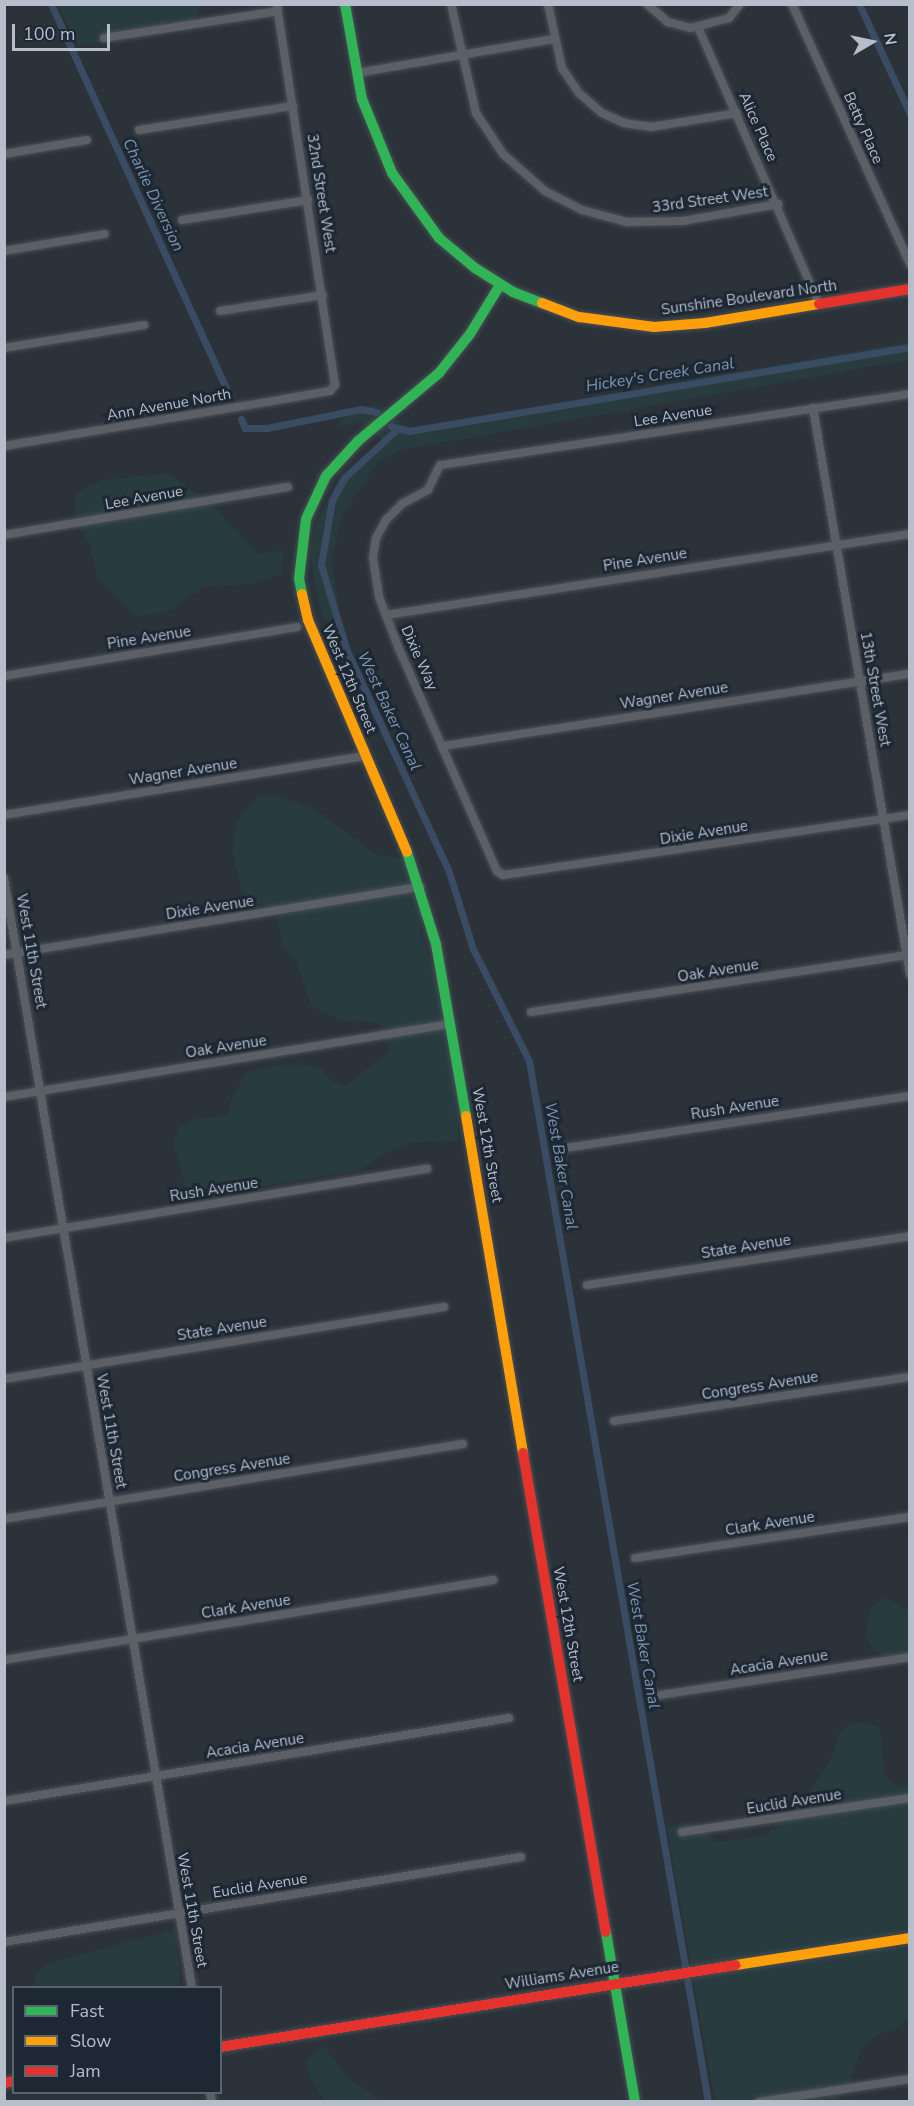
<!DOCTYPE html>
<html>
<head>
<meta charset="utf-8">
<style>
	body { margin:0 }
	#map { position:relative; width:914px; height:2106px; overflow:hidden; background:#2b3239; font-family:"Nunito Sans",sans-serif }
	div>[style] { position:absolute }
	.green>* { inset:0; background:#283c3f }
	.canal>* { height:7px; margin:-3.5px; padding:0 3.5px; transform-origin:3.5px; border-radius:3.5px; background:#3a4c64 }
	.roads { filter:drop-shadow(0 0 2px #494e54) drop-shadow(0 0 2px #494e54) }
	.street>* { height:8px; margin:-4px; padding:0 4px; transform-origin:4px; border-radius:4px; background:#5b6067 }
	.fast>* { height:10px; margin:-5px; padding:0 5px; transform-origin:5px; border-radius:5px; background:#30b455 }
	.slow>* { height:10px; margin:-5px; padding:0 5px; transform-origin:5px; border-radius:5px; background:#ff9f0a }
	.jam>* { height:10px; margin:-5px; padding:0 5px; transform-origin:5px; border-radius:5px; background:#e5322d }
	span { translate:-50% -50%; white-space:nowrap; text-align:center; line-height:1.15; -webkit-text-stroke:6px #1e2834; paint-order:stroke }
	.street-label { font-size:15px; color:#b5beca }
	.water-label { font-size:16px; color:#7d95b1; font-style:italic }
	.frame { position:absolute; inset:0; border:6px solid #b5beca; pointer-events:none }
	.legend { position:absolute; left:12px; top:1986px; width:210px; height:108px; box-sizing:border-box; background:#1e2834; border:2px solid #5a6470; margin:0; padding:8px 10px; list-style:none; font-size:18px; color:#b5beca }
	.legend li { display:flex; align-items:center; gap:12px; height:30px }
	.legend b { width:30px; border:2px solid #5a6470 }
	.north { position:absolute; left:842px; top:12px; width:60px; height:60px; -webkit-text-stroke:4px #1e2834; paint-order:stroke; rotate:81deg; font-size:16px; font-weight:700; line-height:24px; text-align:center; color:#b5beca }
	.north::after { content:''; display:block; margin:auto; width:21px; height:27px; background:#b5beca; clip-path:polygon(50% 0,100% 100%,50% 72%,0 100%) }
	.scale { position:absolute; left:12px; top:24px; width:98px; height:27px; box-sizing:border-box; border:3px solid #b5beca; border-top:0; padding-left:8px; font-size:18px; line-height:21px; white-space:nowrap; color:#b5beca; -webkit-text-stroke:4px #1e2834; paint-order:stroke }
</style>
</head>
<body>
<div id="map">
	<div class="green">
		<div style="clip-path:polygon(58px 5px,199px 5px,198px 16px,182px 29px,78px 46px)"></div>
		<div style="clip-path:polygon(909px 342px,909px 360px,400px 450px,378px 462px,342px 516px,332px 558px,340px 618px,327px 623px,321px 613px,310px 555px,316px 524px,338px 479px,379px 443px,381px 439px,374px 433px,393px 417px,412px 428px)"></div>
		<div style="clip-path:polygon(378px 405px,388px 413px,368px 428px,360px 422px,334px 428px,348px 409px)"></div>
		<div style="clip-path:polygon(167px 473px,209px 502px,258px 554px,284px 550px,281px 574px,253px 584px,205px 586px,166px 612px,135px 616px,97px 576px,90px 545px,76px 523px,74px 502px,78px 492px,102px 480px)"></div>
		<div style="clip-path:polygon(270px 794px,314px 809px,377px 855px,402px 859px,424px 913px,420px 931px,440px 988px,459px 1099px,458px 1141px,415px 1142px,386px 1153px,359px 1171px,202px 1195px,186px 1188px,173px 1143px,180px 1127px,194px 1119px,227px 1116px,231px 1100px,247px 1072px,277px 1065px,307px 1065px,322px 1069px,331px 1081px,345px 1086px,389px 1052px,385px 1028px,378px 1023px,341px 1020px,312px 1007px,296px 962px,282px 945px,276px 910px,249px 900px,242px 891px,232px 849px,236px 822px,256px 798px)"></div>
		<div style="clip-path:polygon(885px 1597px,909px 1611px,909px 1657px,894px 1659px,875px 1652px,865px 1635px,870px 1609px)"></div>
		<div style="clip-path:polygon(867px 1722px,880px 1729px,885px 1776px,896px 1786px,909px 1784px,909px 1935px,691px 1968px,667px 1827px,689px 1822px,718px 1842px,764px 1836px,803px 1803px,830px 1761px,840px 1732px,852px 1723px)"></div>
		<div style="clip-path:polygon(176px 1929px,180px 1987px,33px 1987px,36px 1973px,49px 1963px)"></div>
		<div style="clip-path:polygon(909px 1942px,909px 2018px,892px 2031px,878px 2034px,861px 2049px,851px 2079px,837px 2100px,715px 2101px,692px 1974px)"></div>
		<div style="clip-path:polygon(324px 2046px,348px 2078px,383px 2101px,324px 2101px,309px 2075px,307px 2060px)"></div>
	</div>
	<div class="canal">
		<div style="left:51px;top:4px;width:431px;rotate:65.5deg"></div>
		<div style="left:859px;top:4px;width:121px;rotate:65.1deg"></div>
		<div style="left:241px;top:419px;width:10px;rotate:66deg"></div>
		<div style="left:245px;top:428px;width:22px"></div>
		<div style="left:267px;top:428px;width:96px;rotate:-11.4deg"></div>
		<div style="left:361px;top:409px;width:16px;rotate:11deg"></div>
		<div style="left:391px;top:426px;width:19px;rotate:16deg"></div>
		<div style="left:409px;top:431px;width:508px;rotate:-9.52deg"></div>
		<div style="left:396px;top:430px;width:69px;rotate:137.3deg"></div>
		<div style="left:345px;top:477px;width:26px;rotate:119deg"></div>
		<div style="left:332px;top:500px;width:66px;rotate:99.6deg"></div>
		<div style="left:321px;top:565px;width:90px;rotate:73.2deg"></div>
		<div style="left:347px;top:651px;width:243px;rotate:65.2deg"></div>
		<div style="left:449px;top:872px;width:81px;rotate:72.7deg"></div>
		<div style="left:473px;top:949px;width:125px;rotate:63.4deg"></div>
		<div style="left:529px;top:1061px;width:918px;rotate:80.22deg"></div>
		<div style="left:687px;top:1978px;width:126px;rotate:80.4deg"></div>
	</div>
	<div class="roads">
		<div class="street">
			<div style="left:451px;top:4px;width:112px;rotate:77.1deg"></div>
			<div style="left:476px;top:113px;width:49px;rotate:56.6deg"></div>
			<div style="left:503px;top:154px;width:56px;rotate:41.4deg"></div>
			<div style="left:545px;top:191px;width:42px;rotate:27.2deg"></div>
			<div style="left:582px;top:210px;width:47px;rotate:14.9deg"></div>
			<div style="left:627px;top:222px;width:56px;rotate:-1deg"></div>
			<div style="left:683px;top:221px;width:97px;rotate:-10.1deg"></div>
			<div style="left:548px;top:4px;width:66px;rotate:77.7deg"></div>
			<div style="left:562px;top:68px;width:30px;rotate:56deg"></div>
			<div style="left:579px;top:93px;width:30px;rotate:41deg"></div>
			<div style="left:602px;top:113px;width:24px;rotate:24deg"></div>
			<div style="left:624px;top:123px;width:27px;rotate:8deg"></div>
			<div style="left:651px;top:127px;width:87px;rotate:-9.2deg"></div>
			<div style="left:647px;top:4px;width:28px;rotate:41deg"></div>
			<div style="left:668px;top:22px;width:23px;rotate:15deg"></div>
			<div style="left:690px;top:28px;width:40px;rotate:-14.4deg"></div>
			<div style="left:729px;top:18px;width:18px;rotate:-52deg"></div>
			<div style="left:792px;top:4px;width:286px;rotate:65.6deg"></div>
			<div style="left:698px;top:27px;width:302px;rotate:66.4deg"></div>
			<div style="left:104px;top:38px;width:176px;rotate:-8.8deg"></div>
			<div style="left:357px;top:73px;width:200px;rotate:-9.8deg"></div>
			<div style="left:139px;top:130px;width:156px;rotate:-8.9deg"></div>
			<div style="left:4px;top:154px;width:84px;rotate:-9.6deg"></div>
			<div style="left:182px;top:220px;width:128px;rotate:-9deg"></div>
			<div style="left:4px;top:251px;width:102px;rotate:-9.6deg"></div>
			<div style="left:220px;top:311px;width:104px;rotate:-8.8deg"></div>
			<div style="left:4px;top:348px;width:142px;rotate:-9.3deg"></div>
			<div style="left:910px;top:394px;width:475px;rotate:171.4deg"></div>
			<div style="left:440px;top:465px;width:28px;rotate:116deg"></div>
			<div style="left:428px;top:490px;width:30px;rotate:152deg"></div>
			<div style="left:402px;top:504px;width:23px;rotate:135deg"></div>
			<div style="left:386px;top:520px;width:21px;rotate:119deg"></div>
			<div style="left:376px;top:538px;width:20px;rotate:99deg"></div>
			<div style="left:373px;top:558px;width:39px;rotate:81deg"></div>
			<div style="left:379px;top:597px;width:56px;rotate:69deg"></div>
			<div style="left:399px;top:649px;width:243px;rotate:66.2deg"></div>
			<div style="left:497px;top:871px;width:7px;rotate:34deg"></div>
			<div style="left:503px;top:875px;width:411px;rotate:-8.4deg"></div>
			<div style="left:813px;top:408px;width:574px;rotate:80.28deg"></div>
			<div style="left:4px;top:446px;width:284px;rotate:-9.5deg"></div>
			<div style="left:284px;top:399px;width:47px;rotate:-9.9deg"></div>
			<div style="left:330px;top:391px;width:8px;rotate:-50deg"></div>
			<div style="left:335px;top:385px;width:385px;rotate:-98.7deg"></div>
			<div style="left:4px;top:535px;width:288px;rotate:-9.6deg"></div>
			<div style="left:386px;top:615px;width:530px;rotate:-8.79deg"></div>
			<div style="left:4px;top:676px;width:297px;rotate:-9.5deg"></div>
			<div style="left:443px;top:746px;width:473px;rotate:-8.8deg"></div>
			<div style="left:4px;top:815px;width:366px;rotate:-9.3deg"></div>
			<div style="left:4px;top:878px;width:1126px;rotate:80.39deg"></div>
			<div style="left:4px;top:955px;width:422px;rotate:-9.3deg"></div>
			<div style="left:531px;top:1012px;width:382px;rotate:-8.6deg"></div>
			<div style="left:4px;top:1097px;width:453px;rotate:-9.3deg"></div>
			<div style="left:565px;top:1148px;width:349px;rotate:-8.6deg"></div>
			<div style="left:4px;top:1238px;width:429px;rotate:-9.3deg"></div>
			<div style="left:587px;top:1285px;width:327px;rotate:-8.6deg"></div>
			<div style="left:4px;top:1379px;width:446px;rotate:-9.3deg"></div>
			<div style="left:614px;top:1421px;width:299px;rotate:-8.5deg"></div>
			<div style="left:4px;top:1519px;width:465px;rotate:-9.3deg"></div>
			<div style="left:635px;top:1558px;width:278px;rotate:-8.5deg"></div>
			<div style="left:4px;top:1660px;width:496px;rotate:-9.3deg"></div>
			<div style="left:653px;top:1696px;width:260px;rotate:-8.6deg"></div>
			<div style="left:4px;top:1801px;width:512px;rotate:-9.33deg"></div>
			<div style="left:682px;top:1832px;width:231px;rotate:-8.5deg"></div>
			<div style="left:4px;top:1942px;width:524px;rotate:-9.34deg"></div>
			<div style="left:210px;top:2092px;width:10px;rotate:79deg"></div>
			<div style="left:759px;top:2102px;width:153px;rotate:-8.7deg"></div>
		</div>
		<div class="fast">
			<div style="left:345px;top:4px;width:97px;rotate:79.9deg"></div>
			<div style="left:362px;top:99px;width:80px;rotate:67.9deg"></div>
			<div style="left:392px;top:173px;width:80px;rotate:54.1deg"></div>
			<div style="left:439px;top:238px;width:47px;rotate:39.8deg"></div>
			<div style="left:475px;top:268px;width:45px;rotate:32.3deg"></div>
			<div style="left:513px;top:292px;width:31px;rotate:21deg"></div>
			<div style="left:302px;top:594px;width:15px;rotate:-101deg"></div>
			<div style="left:299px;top:579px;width:60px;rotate:-83.3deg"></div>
			<div style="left:306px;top:519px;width:47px;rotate:-65.1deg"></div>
			<div style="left:326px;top:476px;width:47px;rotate:-47.6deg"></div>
			<div style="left:358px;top:441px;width:106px;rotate:-40deg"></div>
			<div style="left:439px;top:373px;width:50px;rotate:-51.5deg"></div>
			<div style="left:470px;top:334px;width:57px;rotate:-58.5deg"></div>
			<div style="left:407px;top:852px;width:96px;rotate:72.5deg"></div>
			<div style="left:436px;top:944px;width:175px;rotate:80.1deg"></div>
			<div style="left:606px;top:1932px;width:172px;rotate:80.3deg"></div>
		</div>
		<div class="slow">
			<div style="left:542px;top:303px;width:40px;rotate:21deg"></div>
			<div style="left:579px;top:317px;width:76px;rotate:7.6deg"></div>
			<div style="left:654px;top:327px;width:51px;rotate:-4.5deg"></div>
			<div style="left:705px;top:323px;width:116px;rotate:-9.5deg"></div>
			<div style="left:302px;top:594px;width:27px;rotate:77deg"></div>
			<div style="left:308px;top:620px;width:252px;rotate:66.9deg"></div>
			<div style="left:466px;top:1116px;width:342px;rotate:80.4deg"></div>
			<div style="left:736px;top:1965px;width:176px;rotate:-8.8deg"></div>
		</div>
		<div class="jam">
			<div style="left:819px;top:304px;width:92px;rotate:-9.4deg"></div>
			<div style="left:523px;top:1453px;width:486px;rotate:80.2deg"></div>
			<div style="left:220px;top:2047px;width:522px;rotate:-9.03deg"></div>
			<div style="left:4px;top:2083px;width:10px;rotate:-11deg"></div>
		</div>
	</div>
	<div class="street-label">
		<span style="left:758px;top:127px;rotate:66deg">Alice Place</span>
		<span style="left:863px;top:128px;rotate:66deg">Betty Place</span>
		<span style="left:321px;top:193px;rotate:81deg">32nd Street West</span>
		<span style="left:710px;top:200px;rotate:-8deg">33rd Street West</span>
		<span style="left:749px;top:298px;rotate:-8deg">Sunshine Boulevard North</span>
		<span style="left:169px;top:405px;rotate:-10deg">Ann Avenue North</span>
		<span style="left:673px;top:416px;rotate:-9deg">Lee Avenue</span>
		<span style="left:144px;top:498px;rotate:-10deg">Lee Avenue</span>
		<span style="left:645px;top:560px;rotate:-9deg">Pine Avenue</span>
		<span style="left:149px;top:638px;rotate:-9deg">Pine Avenue</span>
		<span style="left:419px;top:658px;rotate:66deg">Dixie Way</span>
		<span style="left:349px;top:679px;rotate:67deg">West 12th Street</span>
		<span style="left:875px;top:689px;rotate:80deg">13th Street West</span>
		<span style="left:674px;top:696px;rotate:-9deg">Wagner Avenue</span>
		<span style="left:183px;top:772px;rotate:-9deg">Wagner Avenue</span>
		<span style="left:704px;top:833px;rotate:-9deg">Dixie Avenue</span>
		<span style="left:210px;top:908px;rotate:-9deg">Dixie Avenue</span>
		<span style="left:31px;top:951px;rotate:80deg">West 11th Street</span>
		<span style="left:718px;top:971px;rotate:-9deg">Oak Avenue</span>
		<span style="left:226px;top:1047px;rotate:-9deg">Oak Avenue</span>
		<span style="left:735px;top:1108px;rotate:-9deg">Rush Avenue</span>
		<span style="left:487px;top:1145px;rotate:80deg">West 12th Street</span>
		<span style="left:214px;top:1190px;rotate:-9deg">Rush Avenue</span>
		<span style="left:746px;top:1247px;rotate:-9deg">State Avenue</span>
		<span style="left:222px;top:1329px;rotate:-9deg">State Avenue</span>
		<span style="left:760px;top:1386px;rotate:-9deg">Congress Avenue</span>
		<span style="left:111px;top:1431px;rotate:80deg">West 11th Street</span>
		<span style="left:232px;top:1468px;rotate:-9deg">Congress Avenue</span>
		<span style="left:770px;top:1524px;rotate:-9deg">Clark Avenue</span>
		<span style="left:246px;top:1607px;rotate:-9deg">Clark Avenue</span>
		<span style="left:568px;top:1624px;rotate:80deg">West 12th Street</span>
		<span style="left:779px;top:1663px;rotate:-9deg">Acacia Avenue</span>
		<span style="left:255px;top:1746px;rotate:-9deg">Acacia Avenue</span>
		<span style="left:794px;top:1802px;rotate:-9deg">Euclid Avenue</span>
		<span style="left:260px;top:1886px;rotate:-9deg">Euclid Avenue</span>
		<span style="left:192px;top:1910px;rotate:80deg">West 11th Street</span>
		<span style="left:562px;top:1976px;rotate:-9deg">Williams Avenue</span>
	</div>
	<div class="water-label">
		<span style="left:153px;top:195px;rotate:65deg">Charlie Diversion</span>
		<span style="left:660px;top:375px;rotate:-9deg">Hickey's Creek Canal</span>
		<span style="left:389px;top:711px;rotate:65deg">West Baker Canal</span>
		<span style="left:561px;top:1166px;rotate:80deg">West Baker Canal</span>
		<span style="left:643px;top:1645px;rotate:80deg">West Baker Canal</span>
	</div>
	<div class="frame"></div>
	<ul class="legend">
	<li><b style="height:8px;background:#30b455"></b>Fast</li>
	<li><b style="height:8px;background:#ff9f0a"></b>Slow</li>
	<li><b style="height:8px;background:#e5322d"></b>Jam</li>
	</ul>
	<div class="north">N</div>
	<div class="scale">100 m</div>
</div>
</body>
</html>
